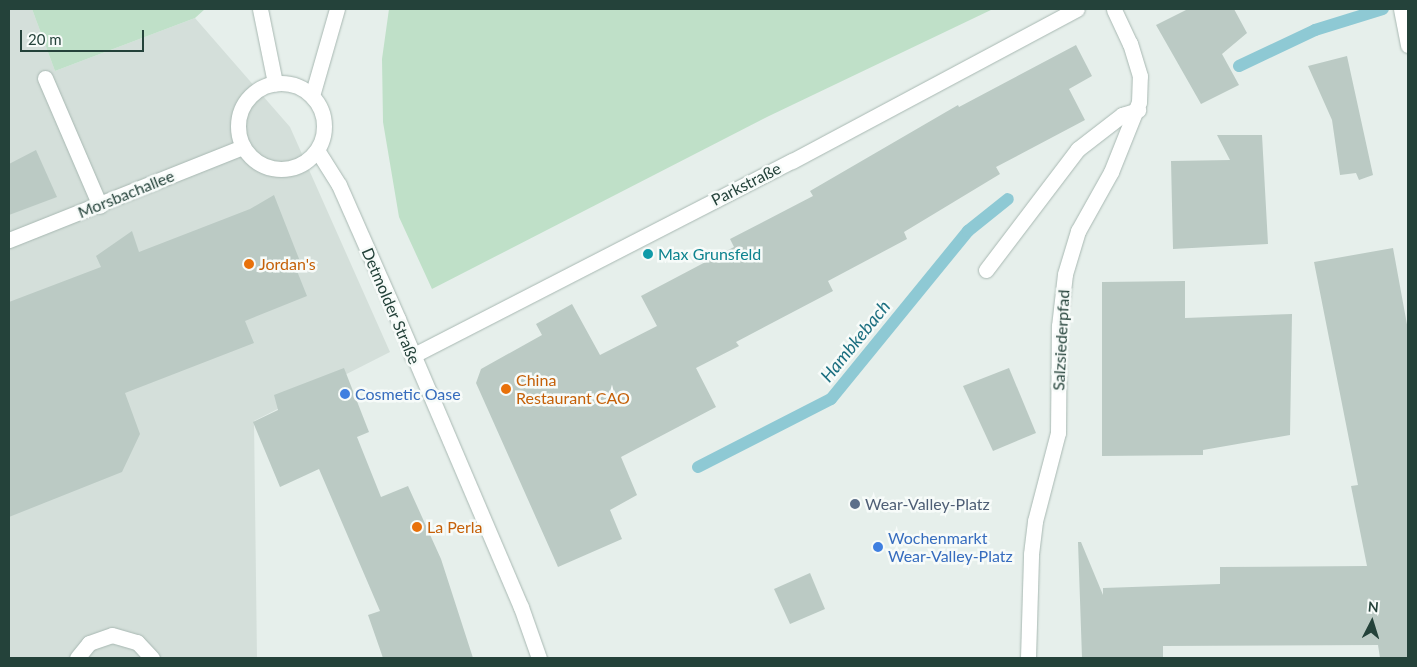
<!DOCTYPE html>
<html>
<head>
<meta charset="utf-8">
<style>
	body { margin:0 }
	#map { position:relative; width:1417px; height:667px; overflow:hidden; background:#e6efeb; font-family:Lato,sans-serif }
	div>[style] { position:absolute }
	.built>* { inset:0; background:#d4dfda }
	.green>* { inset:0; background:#bfe0c8 }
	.stream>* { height:12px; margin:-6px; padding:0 6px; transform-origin:6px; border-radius:6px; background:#8ec9d4 }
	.building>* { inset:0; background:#bbcac4 }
	.roads { filter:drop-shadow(0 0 1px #a8b8b2) drop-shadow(0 0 1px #a8b8b2) }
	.minor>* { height:15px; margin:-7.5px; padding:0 7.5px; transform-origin:7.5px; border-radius:7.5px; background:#fff }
	.minor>.ring { margin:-7.5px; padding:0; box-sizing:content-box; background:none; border:15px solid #fff; border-radius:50% }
	.dots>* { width:14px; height:14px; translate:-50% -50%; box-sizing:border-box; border:2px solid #f7fbf9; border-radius:50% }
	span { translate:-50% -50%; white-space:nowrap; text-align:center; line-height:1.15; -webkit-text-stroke:5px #f7fbf9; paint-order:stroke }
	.street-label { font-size:16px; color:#24423a }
	.culture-label { font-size:16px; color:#0d838f }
	.left { translate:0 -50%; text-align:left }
	.food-label { font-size:16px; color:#c56008 }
	.shop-label { font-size:16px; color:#366cbe }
	.service-label { font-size:16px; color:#4e5e75 }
	.water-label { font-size:18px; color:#1c6f80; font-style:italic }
	.frame { position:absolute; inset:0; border:10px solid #24423a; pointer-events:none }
	.north { position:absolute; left:1347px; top:597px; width:50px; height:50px; -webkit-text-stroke:4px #f7fbf9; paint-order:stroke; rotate:5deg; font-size:14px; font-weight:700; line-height:20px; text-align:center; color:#24423a }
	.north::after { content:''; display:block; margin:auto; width:18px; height:22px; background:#24423a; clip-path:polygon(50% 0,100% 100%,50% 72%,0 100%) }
	.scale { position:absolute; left:20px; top:30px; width:124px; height:22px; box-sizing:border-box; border:2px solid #24423a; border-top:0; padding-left:6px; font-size:15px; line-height:18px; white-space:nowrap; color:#24423a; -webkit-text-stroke:4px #f7fbf9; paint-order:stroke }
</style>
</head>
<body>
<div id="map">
	<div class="built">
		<div style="clip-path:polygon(9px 9px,32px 9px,55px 71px,195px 18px,290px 127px,390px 352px,254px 421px,257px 658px,9px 658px)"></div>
	</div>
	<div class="green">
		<div style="clip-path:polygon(32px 9px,205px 9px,195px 18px,55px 71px)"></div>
		<div style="clip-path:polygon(389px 9px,993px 9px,769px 116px,432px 289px,399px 217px,383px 122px,382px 59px)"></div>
	</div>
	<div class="stream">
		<div style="left:1239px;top:66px;width:84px;rotate:-25.3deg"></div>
		<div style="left:1315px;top:30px;width:71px;rotate:-17.2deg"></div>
		<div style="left:698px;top:467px;width:149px;rotate:-27.1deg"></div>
		<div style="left:831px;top:399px;width:217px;rotate:-50.8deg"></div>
		<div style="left:968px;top:231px;width:51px;rotate:-38.7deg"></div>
	</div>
	<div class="building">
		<div style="clip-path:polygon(1188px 9px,1234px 9px,1247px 33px,1222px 54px,1239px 85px,1201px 104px,1156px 25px)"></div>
		<div style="clip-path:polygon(1076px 45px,1092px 76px,1069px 89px,1085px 120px,996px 167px,1000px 174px,904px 232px,907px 239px,828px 281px,833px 291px,736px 342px,739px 346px,696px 368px,716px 407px,621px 457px,637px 495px,610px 510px,622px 539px,558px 567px,476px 383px,481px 369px,542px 335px,536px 324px,572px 304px,600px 355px,657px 326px,641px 296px,734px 247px,730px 239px,813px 196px,810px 191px,958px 105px,959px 107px)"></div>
		<div style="clip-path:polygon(1347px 56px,1373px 175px,1359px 180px,1356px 173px,1340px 175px,1332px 120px,1308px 66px)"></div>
		<div style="clip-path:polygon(1217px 135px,1262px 135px,1268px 244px,1173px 249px,1171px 161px,1230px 160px)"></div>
		<div style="clip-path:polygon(36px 150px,57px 197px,9px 215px,9px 164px)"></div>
		<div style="clip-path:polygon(274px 195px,303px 269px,297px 271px,307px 296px,245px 321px,254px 343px,125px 393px,140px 434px,122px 472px,9px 517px,9px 302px,101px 267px,96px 256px,132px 231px,139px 252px,250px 209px)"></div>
		<div style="clip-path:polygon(1393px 248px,1408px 330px,1408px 658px,1380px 658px,1378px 645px,1163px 646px,1163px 658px,1082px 658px,1078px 542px,1081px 542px,1103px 595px,1103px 588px,1220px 584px,1220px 567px,1367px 566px,1351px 486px,1358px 485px,1314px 262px)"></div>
		<div style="clip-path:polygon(1185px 281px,1185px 318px,1292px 314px,1290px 435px,1203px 450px,1203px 455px,1102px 456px,1102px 282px)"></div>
		<div style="clip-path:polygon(344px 368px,369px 432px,357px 437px,381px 497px,408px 486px,441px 559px,473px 658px,383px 658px,368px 615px,380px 611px,319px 469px,280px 487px,253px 422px,278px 410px,274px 395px)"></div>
		<div style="clip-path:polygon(1009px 368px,1036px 433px,993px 451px,963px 386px)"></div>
		<div style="clip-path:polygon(810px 573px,825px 609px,790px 624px,774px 589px)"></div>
	</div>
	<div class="roads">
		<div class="minor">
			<div style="left:260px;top:9px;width:76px;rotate:78.5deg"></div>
			<div style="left:1401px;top:9px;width:37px;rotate:79deg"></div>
			<div style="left:45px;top:78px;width:139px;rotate:66.7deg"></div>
			<div class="ring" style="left:238px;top:83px;width:71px;height:71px"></div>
			<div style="left:312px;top:96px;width:91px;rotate:-74deg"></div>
			<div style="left:317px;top:150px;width:41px;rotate:57.8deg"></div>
			<div style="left:339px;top:185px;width:146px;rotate:66.2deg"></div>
			<div style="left:398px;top:319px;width:313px;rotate:66.9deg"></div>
			<div style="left:521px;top:607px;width:54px;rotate:70.6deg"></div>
			<div style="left:9px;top:240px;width:252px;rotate:-21.7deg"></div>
			<div style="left:986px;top:270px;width:152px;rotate:-52.8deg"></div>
			<div style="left:1078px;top:149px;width:56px;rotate:-37.7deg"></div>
			<div style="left:1122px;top:115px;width:17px;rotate:-17deg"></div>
			<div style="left:412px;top:356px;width:427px;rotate:-27.2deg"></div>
			<div style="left:792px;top:161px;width:323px;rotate:-28.1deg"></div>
			<div style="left:77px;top:658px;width:19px;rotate:-51deg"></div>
			<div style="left:89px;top:643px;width:24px;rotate:-19deg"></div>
			<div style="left:112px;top:635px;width:26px;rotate:16deg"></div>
			<div style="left:137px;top:642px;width:22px;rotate:47deg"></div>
			<div style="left:1028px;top:658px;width:104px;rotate:-88.3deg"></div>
			<div style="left:1031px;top:554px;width:33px;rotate:-83deg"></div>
			<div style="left:1035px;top:521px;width:91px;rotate:-75.4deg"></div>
			<div style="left:1058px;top:433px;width:107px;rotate:-89.5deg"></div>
			<div style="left:1059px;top:326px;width:52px;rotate:-83.4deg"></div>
			<div style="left:1065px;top:274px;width:45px;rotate:-73.2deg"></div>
			<div style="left:1078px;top:231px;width:68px;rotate:-60.8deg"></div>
			<div style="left:1111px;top:172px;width:75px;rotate:-68.2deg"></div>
			<div style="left:1139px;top:102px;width:26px;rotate:-88deg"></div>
			<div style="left:1140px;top:76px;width:34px;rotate:-107deg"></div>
			<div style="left:1130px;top:44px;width:38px;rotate:-115deg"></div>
		</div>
	</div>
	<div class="dots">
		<div style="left:648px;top:254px;background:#0f9aa8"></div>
		<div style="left:249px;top:264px;background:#e8710a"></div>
		<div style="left:506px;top:389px;background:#e8710a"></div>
		<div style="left:345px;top:394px;background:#3f7fe0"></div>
		<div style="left:855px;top:504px;background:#5c6f8a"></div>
		<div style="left:417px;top:527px;background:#e8710a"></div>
		<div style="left:878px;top:547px;background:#3f7fe0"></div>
	</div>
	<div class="street-label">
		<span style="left:746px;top:184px;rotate:-27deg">Parkstraße</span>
		<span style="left:126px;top:194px;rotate:-22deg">Morsbachallee</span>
		<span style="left:391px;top:306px;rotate:67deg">Detmolder Straße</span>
		<span style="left:1061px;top:340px;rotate:-87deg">Salzsiederpfad</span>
	</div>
	<div class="culture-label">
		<span class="left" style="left:658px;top:254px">Max Grunsfeld</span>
	</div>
	<div class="food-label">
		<span class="left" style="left:259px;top:264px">Jordan's</span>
		<span class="left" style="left:516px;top:389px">China<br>Restaurant CAO</span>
		<span class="left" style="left:427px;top:527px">La Perla</span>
	</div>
	<div class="shop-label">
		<span class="left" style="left:355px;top:394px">Cosmetic Oase</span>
		<span class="left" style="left:888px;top:547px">Wochenmarkt<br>Wear-Valley-Platz</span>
	</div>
	<div class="service-label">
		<span class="left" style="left:865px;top:504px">Wear-Valley-Platz</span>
	</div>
	<div class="water-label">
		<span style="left:855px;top:341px;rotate:-51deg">Hambkebach</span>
	</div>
	<div class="frame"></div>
	<div class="north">N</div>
	<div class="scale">20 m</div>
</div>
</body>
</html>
